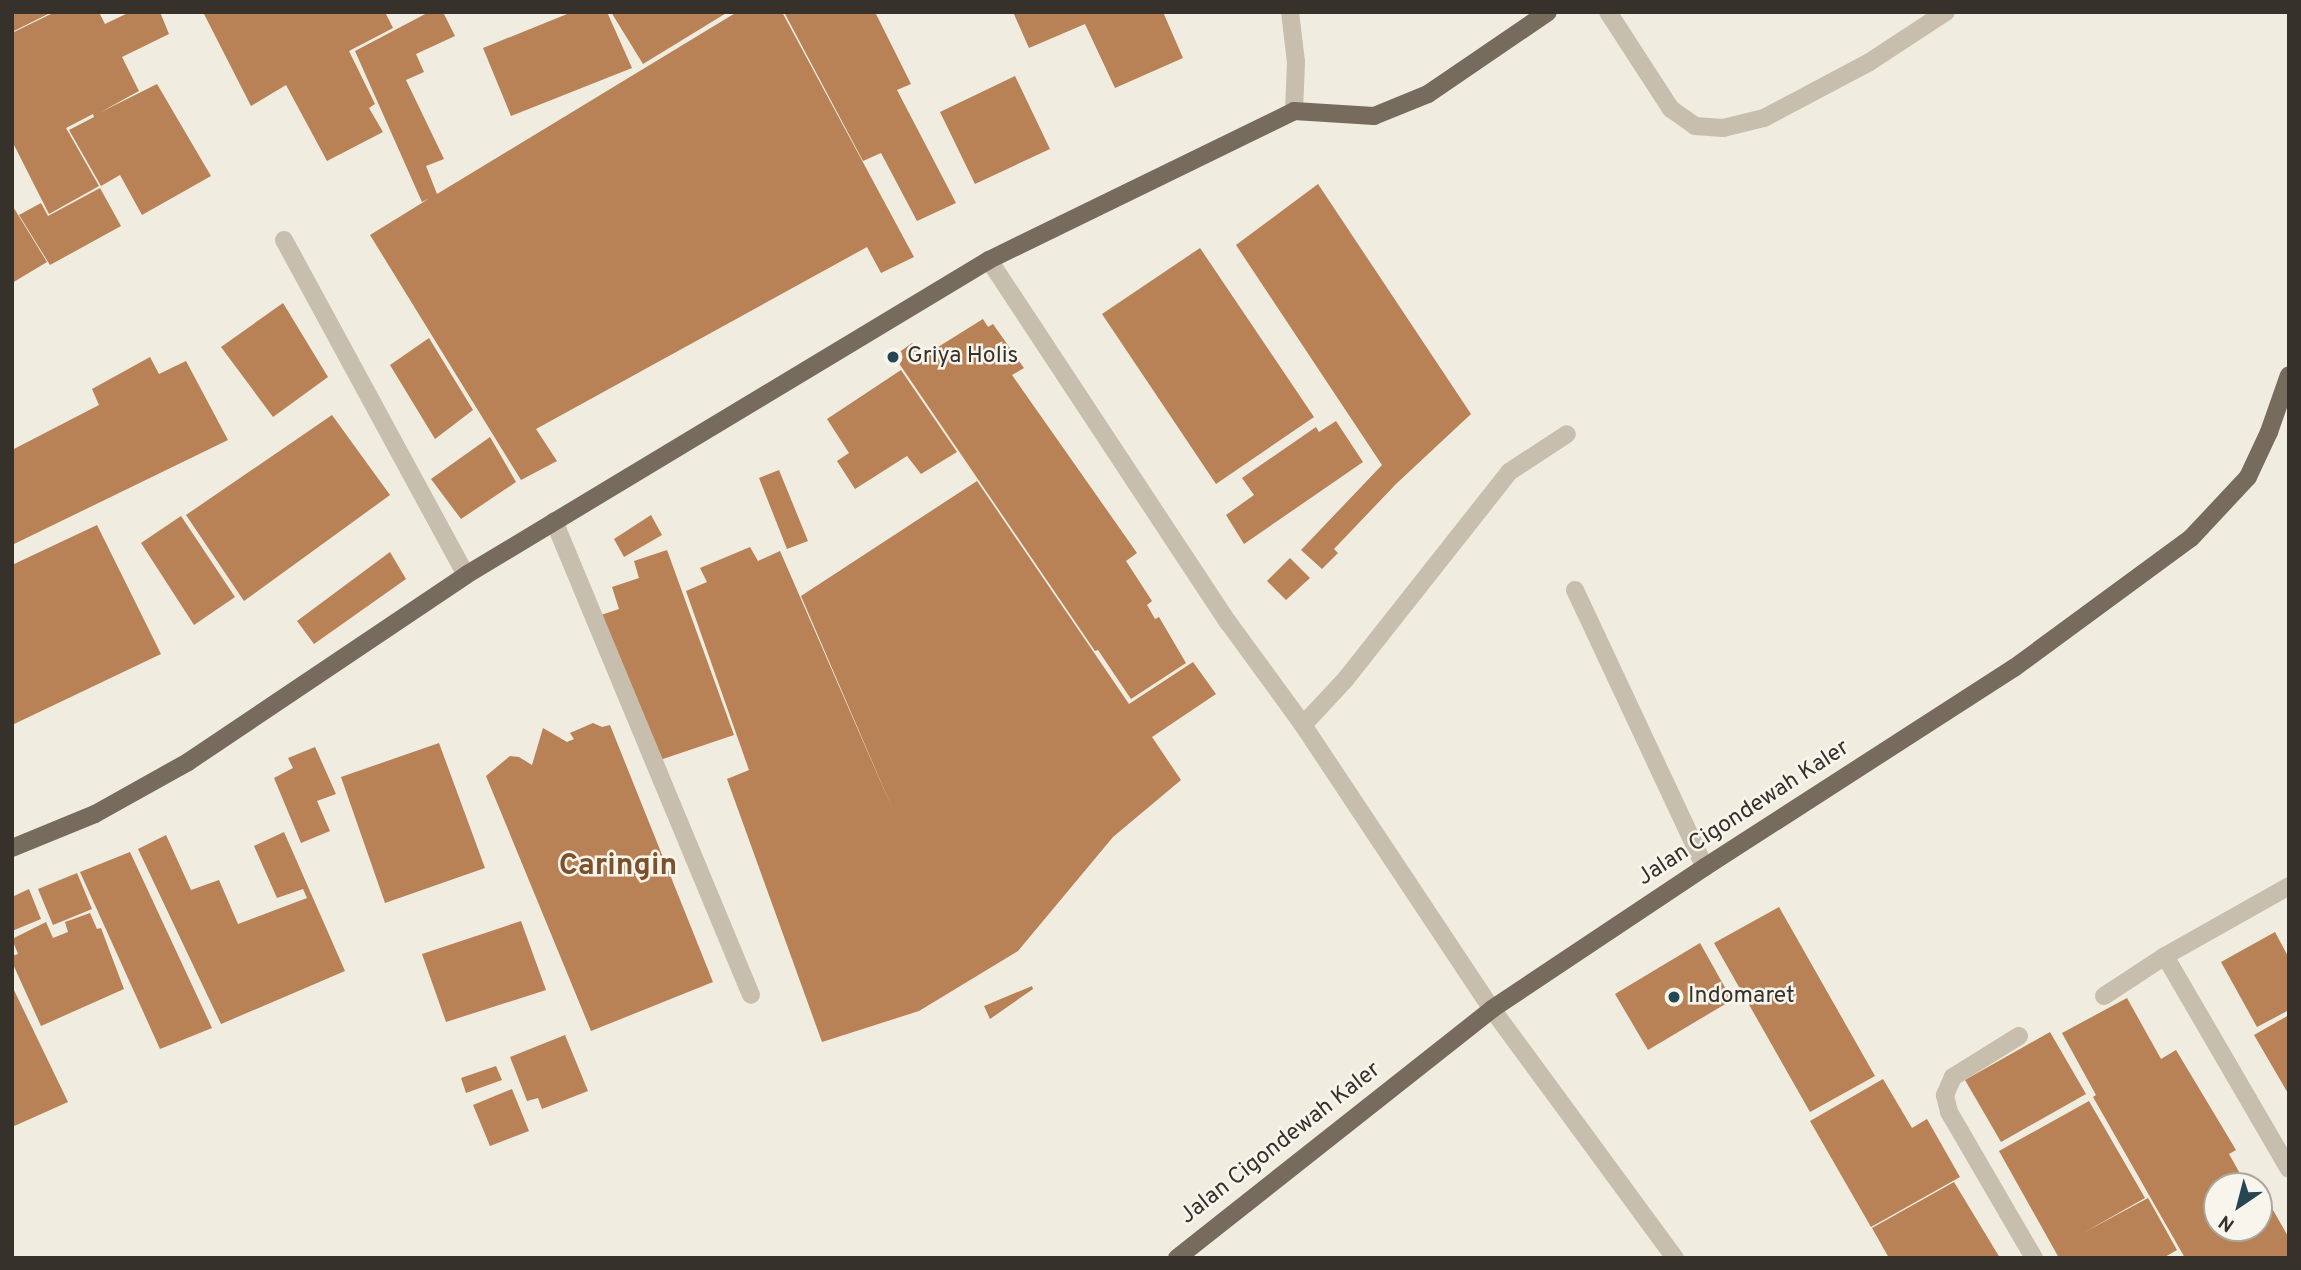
<!DOCTYPE html>
<html>
<head>
<meta charset="utf-8">
<style>
	body { margin:0 }
	#map { position:relative; width:2301px; height:1270px; overflow:hidden; background:#f0ece0; font-family:Overpass,sans-serif }
	div>[style] { position:absolute }
	.building>* { inset:0; background:#b88156 }
	.minor>* { height:18px; margin:-9px; padding:0 9px; transform-origin:9px; border-radius:9px; background:#c7bead }
	.major>* { height:18px; margin:-9px; padding:0 9px; transform-origin:9px; border-radius:9px; background:#776b5e }
	.dots>* { width:19px; height:19px; translate:-50% -50%; box-sizing:border-box; border:4px solid #f8f5ec; border-radius:50% }
	span { translate:-50% -50%; white-space:nowrap; text-align:center; line-height:1.15; -webkit-text-stroke:5px #f8f5ec; paint-order:stroke }
	.poi-label { font-size:23px; color:#37312b }
	.left { translate:0 -50%; text-align:left }
	.street-label { font-size:23px; color:#37312b }
	.district-label { font-size:30px; color:#7d502d; font-weight:700 }
	.frame { position:absolute; inset:0; border:14px solid #37312b; pointer-events:none }
	.north { position:absolute; left:2203px; top:1172px; width:70px; height:70px; box-sizing:border-box; background:#f8f5ec; border:2px solid #aba79f; border-radius:50%; rotate:215deg; font-size:19px; font-weight:700; line-height:28px; text-align:center; color:#37312b }
	.north::after { content:''; display:block; margin:auto; width:24px; height:32px; background:#254754; clip-path:polygon(50% 0,100% 100%,50% 72%,0 100%) }
</style>
</head>
<body>
<div id="map">
	<div class="building">
		<div style="clip-path:polygon(12px 12px,52px 12px,12px 32px)"></div>
		<div style="clip-path:polygon(55px 12px,99px 12px,105px 24px,130px 12px,160px 12px,169px 34px,122px 57px,139px 91px,99px 113px,157px 84px,211px 176px,142px 215px,120px 175px,101px 186px,69px 130px,94px 117px,93px 114px,66px 128px,99px 186px,49px 214px,12px 141px,12px 33px)"></div>
		<div style="clip-path:polygon(203px 12px,385px 12px,393px 28px,349px 51px,375px 104px,369px 108px,383px 132px,327px 161px,286px 85px,251px 106px)"></div>
		<div style="clip-path:polygon(429px 12px,443px 12px,455px 36px,416px 54px,424px 72px,406px 80px,444px 159px,426px 166px,437px 194px,737px 12px,782px 12px,914px 257px,881px 273px,867px 247px,536px 429px,557px 461px,521px 480px,370px 235px,430px 198px,422px 202px,355px 51px)"></div>
		<div style="clip-path:polygon(572px 12px,607px 12px,632px 68px,511px 116px,483px 48px)"></div>
		<div style="clip-path:polygon(611px 12px,728px 12px,643px 64px)"></div>
		<div style="clip-path:polygon(784px 12px,875px 12px,911px 84px,897px 90px,956px 203px,917px 221px,881px 153px,863px 161px)"></div>
		<div style="clip-path:polygon(1013px 12px,1163px 12px,1183px 58px,1115px 88px,1085px 24px,1029px 48px)"></div>
		<div style="clip-path:polygon(1015px 76px,1050px 149px,975px 184px,940px 112px)"></div>
		<div style="clip-path:polygon(1318px 184px,1471px 414px,1396px 484px,1334px 549px,1338px 553px,1322px 569px,1301px 550px,1382px 465px,1236px 245px)"></div>
		<div style="clip-path:polygon(100px 188px,121px 226px,50px 265px,19px 215px,41px 203px,48px 216px)"></div>
		<div style="clip-path:polygon(12px 205px,47px 262px,12px 283px)"></div>
		<div style="clip-path:polygon(1200px 248px,1314px 417px,1216px 484px,1102px 314px)"></div>
		<div style="clip-path:polygon(283px 303px,328px 377px,273px 417px,221px 347px)"></div>
		<div style="clip-path:polygon(983px 319px,988px 327px,993px 324px,1024px 368px,1012px 375px,1137px 553px,1126px 561px,1152px 601px,1147px 605px,1155px 619px,1159px 617px,1186px 663px,1131px 699px,1098px 650px,1095px 651px,894px 356px,912px 343px,922px 357px)"></div>
		<div style="clip-path:polygon(429px 338px,473px 410px,435px 439px,390px 365px)"></div>
		<div style="clip-path:polygon(150px 357px,159px 374px,186px 361px,228px 440px,12px 545px,12px 450px,99px 405px,92px 389px)"></div>
		<div style="clip-path:polygon(901px 370px,957px 452px,921px 474px,907px 456px,855px 489px,837px 461px,849px 453px,827px 419px)"></div>
		<div style="clip-path:polygon(332px 415px,390px 495px,244px 601px,186px 515px)"></div>
		<div style="clip-path:polygon(1336px 421px,1363px 462px,1244px 544px,1226px 515px,1254px 495px,1242px 478px,1316px 427px,1319px 432px)"></div>
		<div style="clip-path:polygon(490px 437px,516px 482px,461px 519px,431px 479px)"></div>
		<div style="clip-path:polygon(779px 470px,808px 541px,787px 549px,759px 478px)"></div>
		<div style="clip-path:polygon(977px 481px,1129px 704px,1193px 662px,1216px 694px,1152px 737px,1181px 780px,1113px 837px,1018px 951px,919px 1011px,822px 1042px,727px 779px,749px 770px,686px 591px,707px 582px,700px 568px,750px 547px,758px 561px,780px 551px,896px 817px,801px 596px)"></div>
		<div style="clip-path:polygon(651px 515px,662px 535px,624px 557px,614px 539px)"></div>
		<div style="clip-path:polygon(181px 516px,235px 597px,194px 625px,141px 543px)"></div>
		<div style="clip-path:polygon(97px 525px,161px 654px,12px 725px,12px 565px)"></div>
		<div style="clip-path:polygon(667px 550px,734px 735px,654px 762px,601px 615px,619px 609px,612px 587px,639px 578px,634px 561px)"></div>
		<div style="clip-path:polygon(390px 552px,406px 579px,314px 644px,297px 621px)"></div>
		<div style="clip-path:polygon(1290px 558px,1310px 578px,1286px 600px,1267px 581px)"></div>
		<div style="clip-path:polygon(593px 723px,602px 727px,610px 725px,713px 982px,591px 1031px,486px 776px,510px 756px,519px 757px,532px 765px,543px 728px,567px 742px,574px 739px,570px 733px)"></div>
		<div style="clip-path:polygon(439px 743px,485px 868px,385px 903px,341px 777px)"></div>
		<div style="clip-path:polygon(315px 747px,336px 794px,317px 801px,330px 831px,301px 843px,274px 778px,293px 768px,288px 758px)"></div>
		<div style="clip-path:polygon(284px 832px,345px 971px,221px 1024px,138px 849px,166px 835px,191px 890px,219px 880px,238px 924px,307px 898px,303px 889px,277px 898px,254px 846px)"></div>
		<div style="clip-path:polygon(130px 852px,212px 1028px,160px 1049px,80px 872px)"></div>
		<div style="clip-path:polygon(77px 873px,92px 909px,53px 925px,38px 889px)"></div>
		<div style="clip-path:polygon(29px 889px,41px 919px,12px 931px,12px 897px)"></div>
		<div style="clip-path:polygon(1779px 907px,1875px 1076px,1810px 1112px,1714px 943px)"></div>
		<div style="clip-path:polygon(90px 913px,97px 929px,101px 928px,124px 989px,41px 1026px,12px 962px,12px 956px,18px 954px,12px 939px,46px 922px,53px 938px,68px 932px,65px 922px)"></div>
		<div style="clip-path:polygon(521px 921px,546px 990px,446px 1022px,422px 954px)"></div>
		<div style="clip-path:polygon(2275px 932px,2289px 958px,2289px 1010px,2257px 1027px,2221px 962px)"></div>
		<div style="clip-path:polygon(1700px 943px,1732px 1000px,1648px 1050px,1615px 994px)"></div>
		<div style="clip-path:polygon(12px 986px,68px 1102px,12px 1127px)"></div>
		<div style="clip-path:polygon(1032px 986px,1033px 989px,990px 1019px,984px 1006px)"></div>
		<div style="clip-path:polygon(2127px 998px,2161px 1059px,2176px 1050px,2236px 1150px,2229px 1154px,2247px 1186px,2217px 1186px,2217px 1228px,2259px 1228px,2259px 1199px,2265px 1196px,2289px 1238px,2289px 1258px,2185px 1258px,2093px 1097px,2096px 1095px,2062px 1033px)"></div>
		<div style="clip-path:polygon(2289px 1015px,2289px 1095px,2254px 1035px)"></div>
		<div style="clip-path:polygon(2050px 1032px,2086px 1094px,2001px 1142px,1965px 1080px)"></div>
		<div style="clip-path:polygon(565px 1035px,588px 1091px,542px 1109px,538px 1098px,527px 1101px,510px 1057px)"></div>
		<div style="clip-path:polygon(496px 1066px,502px 1080px,466px 1093px,461px 1078px)"></div>
		<div style="clip-path:polygon(1883px 1079px,1912px 1128px,1927px 1119px,1960px 1177px,1871px 1227px,1810px 1121px)"></div>
		<div style="clip-path:polygon(512px 1089px,529px 1131px,490px 1146px,473px 1105px)"></div>
		<div style="clip-path:polygon(2089px 1101px,2145px 1198px,2083px 1233px,2148px 1198px,2177px 1250px,2163px 1258px,2059px 1258px,1999px 1151px)"></div>
		<div style="clip-path:polygon(1954px 1182px,2000px 1258px,1889px 1258px,1872px 1228px)"></div>
	</div>
	<div class="minor">
		<div style="left:1290px;top:12px;width:50px;rotate:83.2deg"></div>
		<div style="left:1296px;top:62px;width:49px;rotate:92.3deg"></div>
		<div style="left:1608px;top:12px;width:116px;rotate:57deg"></div>
		<div style="left:1671px;top:109px;width:29px;rotate:35deg"></div>
		<div style="left:1695px;top:126px;width:28px;rotate:4deg"></div>
		<div style="left:1723px;top:128px;width:42px;rotate:-13.7deg"></div>
		<div style="left:1764px;top:118px;width:118px;rotate:-27.9deg"></div>
		<div style="left:1868px;top:63px;width:93px;rotate:-33.2deg"></div>
		<div style="left:284px;top:240px;width:381px;rotate:61.5deg"></div>
		<div style="left:989px;top:260px;width:434px;rotate:56.6deg"></div>
		<div style="left:1228px;top:622px;width:127px;rotate:53.9deg"></div>
		<div style="left:1303px;top:725px;width:341px;rotate:56.4deg"></div>
		<div style="left:1492px;top:1009px;width:309px;rotate:53.7deg"></div>
		<div style="left:554px;top:521px;width:513px;rotate:67.43deg"></div>
		<div style="left:1575px;top:590px;width:306px;rotate:64.9deg"></div>
		<div style="left:1303px;top:725px;width:62px;rotate:-47deg"></div>
		<div style="left:1345px;top:680px;width:265px;rotate:-51.7deg"></div>
		<div style="left:1509px;top:472px;width:69px;rotate:-33.2deg"></div>
		<div style="left:2165px;top:956px;width:246px;rotate:59.8deg"></div>
		<div style="left:2104px;top:996px;width:73px;rotate:-33.3deg"></div>
		<div style="left:2165px;top:956px;width:142px;rotate:-29.4deg"></div>
		<div style="left:2019px;top:1036px;width:78px;rotate:148.2deg"></div>
		<div style="left:1953px;top:1077px;width:20px;rotate:114deg"></div>
		<div style="left:1945px;top:1095px;width:17px;rotate:77deg"></div>
		<div style="left:1949px;top:1112px;width:169px;rotate:59.8deg"></div>
	</div>
	<div class="major">
		<div style="left:12px;top:848px;width:90px;rotate:-22.3deg"></div>
		<div style="left:95px;top:814px;width:107px;rotate:-29.2deg"></div>
		<div style="left:188px;top:762px;width:335px;rotate:-33.9deg"></div>
		<div style="left:466px;top:575px;width:611px;rotate:-31.06deg"></div>
		<div style="left:989px;top:260px;width:339px;rotate:-26deg"></div>
		<div style="left:1294px;top:111px;width:80px;rotate:3.6deg"></div>
		<div style="left:1374px;top:116px;width:58px;rotate:-22.2deg"></div>
		<div style="left:1428px;top:94px;width:145px;rotate:-34.3deg"></div>
		<div style="left:1177px;top:1258px;width:402px;rotate:-38.3deg"></div>
		<div style="left:1492px;top:1009px;width:256px;rotate:-33.7deg"></div>
		<div style="left:1705px;top:867px;width:368px;rotate:-32.8deg"></div>
		<div style="left:2014px;top:668px;width:220px;rotate:-36.3deg"></div>
		<div style="left:2191px;top:538px;width:83px;rotate:-46.9deg"></div>
		<div style="left:2248px;top:477px;width:50px;rotate:-65deg"></div>
		<div style="left:2269px;top:432px;width:60px;rotate:-70.7deg"></div>
	</div>
	<div class="dots">
		<div style="left:893px;top:357px;background:#254754"></div>
		<div style="left:1674px;top:997px;background:#254754"></div>
	</div>
	<div class="poi-label">
		<span class="left" style="left:907px;top:357px">Griya Holis</span>
		<span class="left" style="left:1688px;top:997px">Indomaret</span>
	</div>
	<div class="street-label">
		<span style="left:1744px;top:814px;rotate:-33deg">Jalan Cigondewah Kaler</span>
		<span style="left:1281px;top:1144px;rotate:-38deg">Jalan Cigondewah Kaler</span>
	</div>
	<div class="district-label">
		<span style="left:618px;top:867px">Caringin</span>
	</div>
	<div class="frame"></div>
	<div class="north">N</div>
</div>
</body>
</html>
